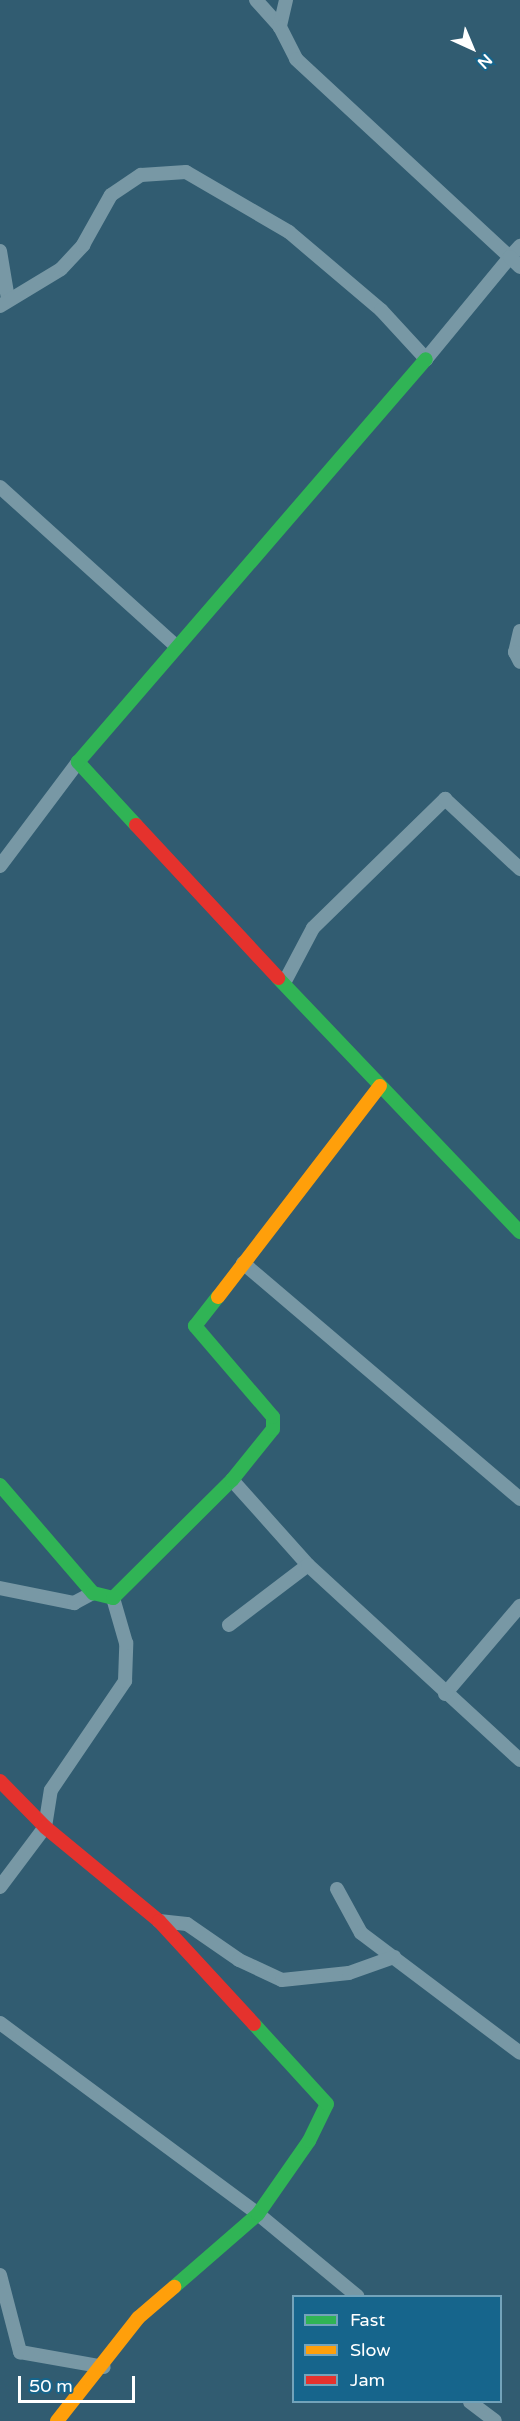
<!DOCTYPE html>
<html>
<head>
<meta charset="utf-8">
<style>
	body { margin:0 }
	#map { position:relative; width:520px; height:2421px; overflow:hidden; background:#315c71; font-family:"Varela Round",sans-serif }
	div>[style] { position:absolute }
	.street>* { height:14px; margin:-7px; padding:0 7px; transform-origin:7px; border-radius:7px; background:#7898a5 }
	.fast>* { height:14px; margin:-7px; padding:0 7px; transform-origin:7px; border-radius:7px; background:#30b455 }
	.slow>* { height:14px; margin:-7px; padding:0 7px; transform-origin:7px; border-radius:7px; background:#ff9f0a }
	.jam>* { height:14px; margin:-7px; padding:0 7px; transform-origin:7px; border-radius:7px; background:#e5322d }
	span { translate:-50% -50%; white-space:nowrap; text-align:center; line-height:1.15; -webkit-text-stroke:4.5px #16658c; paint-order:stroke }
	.legend { position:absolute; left:292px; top:2295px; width:210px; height:108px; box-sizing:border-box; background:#16658c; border:2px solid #73a3ba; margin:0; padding:8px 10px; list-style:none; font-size:18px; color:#fff }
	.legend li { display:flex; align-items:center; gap:12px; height:30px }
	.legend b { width:30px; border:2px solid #73a3ba }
	.north { position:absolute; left:442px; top:18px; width:60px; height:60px; -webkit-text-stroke:4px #16658c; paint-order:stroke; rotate:136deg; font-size:16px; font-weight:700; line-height:24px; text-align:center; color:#fff }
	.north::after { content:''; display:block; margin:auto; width:21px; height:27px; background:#fff; clip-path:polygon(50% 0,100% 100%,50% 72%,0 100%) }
	.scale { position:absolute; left:18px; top:2376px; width:117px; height:27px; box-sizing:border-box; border:3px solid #fff; border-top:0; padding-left:8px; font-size:18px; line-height:21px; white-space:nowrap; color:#fff; -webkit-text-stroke:4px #16658c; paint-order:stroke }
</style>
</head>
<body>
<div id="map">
	<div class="street">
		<div style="left:256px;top:0;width:36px;rotate:48deg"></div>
		<div style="left:286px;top:0;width:28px;rotate:103deg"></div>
		<div style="left:280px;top:27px;width:36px;rotate:63deg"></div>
		<div style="left:296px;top:59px;width:292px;rotate:42.8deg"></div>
		<div style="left:510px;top:257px;width:15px;rotate:-48deg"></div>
		<div style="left:0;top:251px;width:49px;rotate:80.5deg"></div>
		<div style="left:0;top:306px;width:71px;rotate:-31.2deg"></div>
		<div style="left:61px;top:269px;width:33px;rotate:-47deg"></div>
		<div style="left:83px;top:245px;width:57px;rotate:-60.8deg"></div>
		<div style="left:111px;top:195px;width:36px;rotate:-34deg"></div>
		<div style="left:141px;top:175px;width:45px;rotate:-3.8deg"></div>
		<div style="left:186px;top:172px;width:119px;rotate:30.2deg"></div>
		<div style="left:289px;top:232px;width:121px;rotate:40.3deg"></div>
		<div style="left:381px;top:310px;width:67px;rotate:47.4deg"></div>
		<div style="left:426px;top:359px;width:132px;rotate:-50.5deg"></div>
		<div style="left:510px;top:257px;width:14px;rotate:45deg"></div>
		<div style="left:0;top:487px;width:237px;rotate:42.1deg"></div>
		<div style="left:520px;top:631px;width:22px;rotate:103deg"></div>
		<div style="left:515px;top:652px;width:11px;rotate:63deg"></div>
		<div style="left:0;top:866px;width:130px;rotate:-53.1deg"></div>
		<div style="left:284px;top:983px;width:62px;rotate:-62.2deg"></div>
		<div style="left:313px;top:928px;width:185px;rotate:-44.3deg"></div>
		<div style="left:445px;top:799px;width:103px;rotate:43deg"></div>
		<div style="left:243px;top:1263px;width:364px;rotate:40.4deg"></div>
		<div style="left:232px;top:1480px;width:114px;rotate:48.2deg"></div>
		<div style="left:0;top:1588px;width:76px;rotate:11.5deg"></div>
		<div style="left:74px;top:1603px;width:21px;rotate:-28deg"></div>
		<div style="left:229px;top:1625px;width:99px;rotate:-37.2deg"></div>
		<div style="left:308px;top:1565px;width:288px;rotate:42.6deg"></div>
		<div style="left:445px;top:1694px;width:116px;rotate:-49.6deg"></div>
		<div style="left:0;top:1887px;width:75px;rotate:-53.1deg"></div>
		<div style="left:45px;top:1827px;width:37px;rotate:-81deg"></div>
		<div style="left:51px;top:1790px;width:132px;rotate:-55.8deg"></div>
		<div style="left:125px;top:1681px;width:38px;rotate:-88deg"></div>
		<div style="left:126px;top:1643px;width:47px;rotate:-106.1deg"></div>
		<div style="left:337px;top:1889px;width:50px;rotate:61.4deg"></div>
		<div style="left:361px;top:1933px;width:199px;rotate:37deg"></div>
		<div style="left:159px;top:1921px;width:28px;rotate:6deg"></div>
		<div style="left:187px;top:1924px;width:63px;rotate:34.7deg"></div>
		<div style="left:239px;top:1960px;width:47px;rotate:24.9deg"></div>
		<div style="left:282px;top:1980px;width:67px;rotate:-6deg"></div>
		<div style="left:349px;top:1973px;width:48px;rotate:-19.6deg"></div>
		<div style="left:0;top:2023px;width:321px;rotate:36.5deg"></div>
		<div style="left:258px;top:2214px;width:129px;rotate:39.6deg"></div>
		<div style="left:0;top:2275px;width:80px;rotate:75.4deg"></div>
		<div style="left:20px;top:2352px;width:85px;rotate:10.1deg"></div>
		<div style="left:470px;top:2402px;width:31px;rotate:37deg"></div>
	</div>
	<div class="fast">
		<div style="left:136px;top:825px;width:86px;rotate:-132.6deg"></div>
		<div style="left:78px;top:762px;width:532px;rotate:-49.19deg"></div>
		<div style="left:278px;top:978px;width:351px;rotate:46.4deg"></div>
		<div style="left:0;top:1485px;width:143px;rotate:49.3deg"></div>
		<div style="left:93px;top:1593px;width:21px;rotate:14deg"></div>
		<div style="left:113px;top:1598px;width:168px;rotate:-44.8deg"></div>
		<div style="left:232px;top:1480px;width:65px;rotate:-51.2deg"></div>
		<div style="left:273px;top:1429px;width:12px;rotate:-90deg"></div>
		<div style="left:273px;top:1417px;width:120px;rotate:-130.6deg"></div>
		<div style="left:195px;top:1326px;width:37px;rotate:-52deg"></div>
		<div style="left:174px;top:2287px;width:111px;rotate:-41deg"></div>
		<div style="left:258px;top:2214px;width:89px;rotate:-55.1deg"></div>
		<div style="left:309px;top:2141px;width:41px;rotate:-64.1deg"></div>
		<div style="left:327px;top:2104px;width:108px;rotate:-132.4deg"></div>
	</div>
	<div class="slow">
		<div style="left:218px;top:1297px;width:266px;rotate:-52.5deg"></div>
		<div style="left:57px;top:2421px;width:131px;rotate:-51.8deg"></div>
		<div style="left:138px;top:2318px;width:48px;rotate:-40.7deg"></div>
	</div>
	<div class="jam">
		<div style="left:136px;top:825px;width:209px;rotate:47.1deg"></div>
		<div style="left:0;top:1781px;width:64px;rotate:45.6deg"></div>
		<div style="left:45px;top:1827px;width:148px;rotate:39.5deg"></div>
		<div style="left:159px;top:1921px;width:140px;rotate:47.3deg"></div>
	</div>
	<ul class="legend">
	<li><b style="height:8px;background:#30b455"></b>Fast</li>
	<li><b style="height:8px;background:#ff9f0a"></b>Slow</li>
	<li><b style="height:8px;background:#e5322d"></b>Jam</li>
	</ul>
	<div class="north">N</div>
	<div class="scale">50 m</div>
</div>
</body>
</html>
